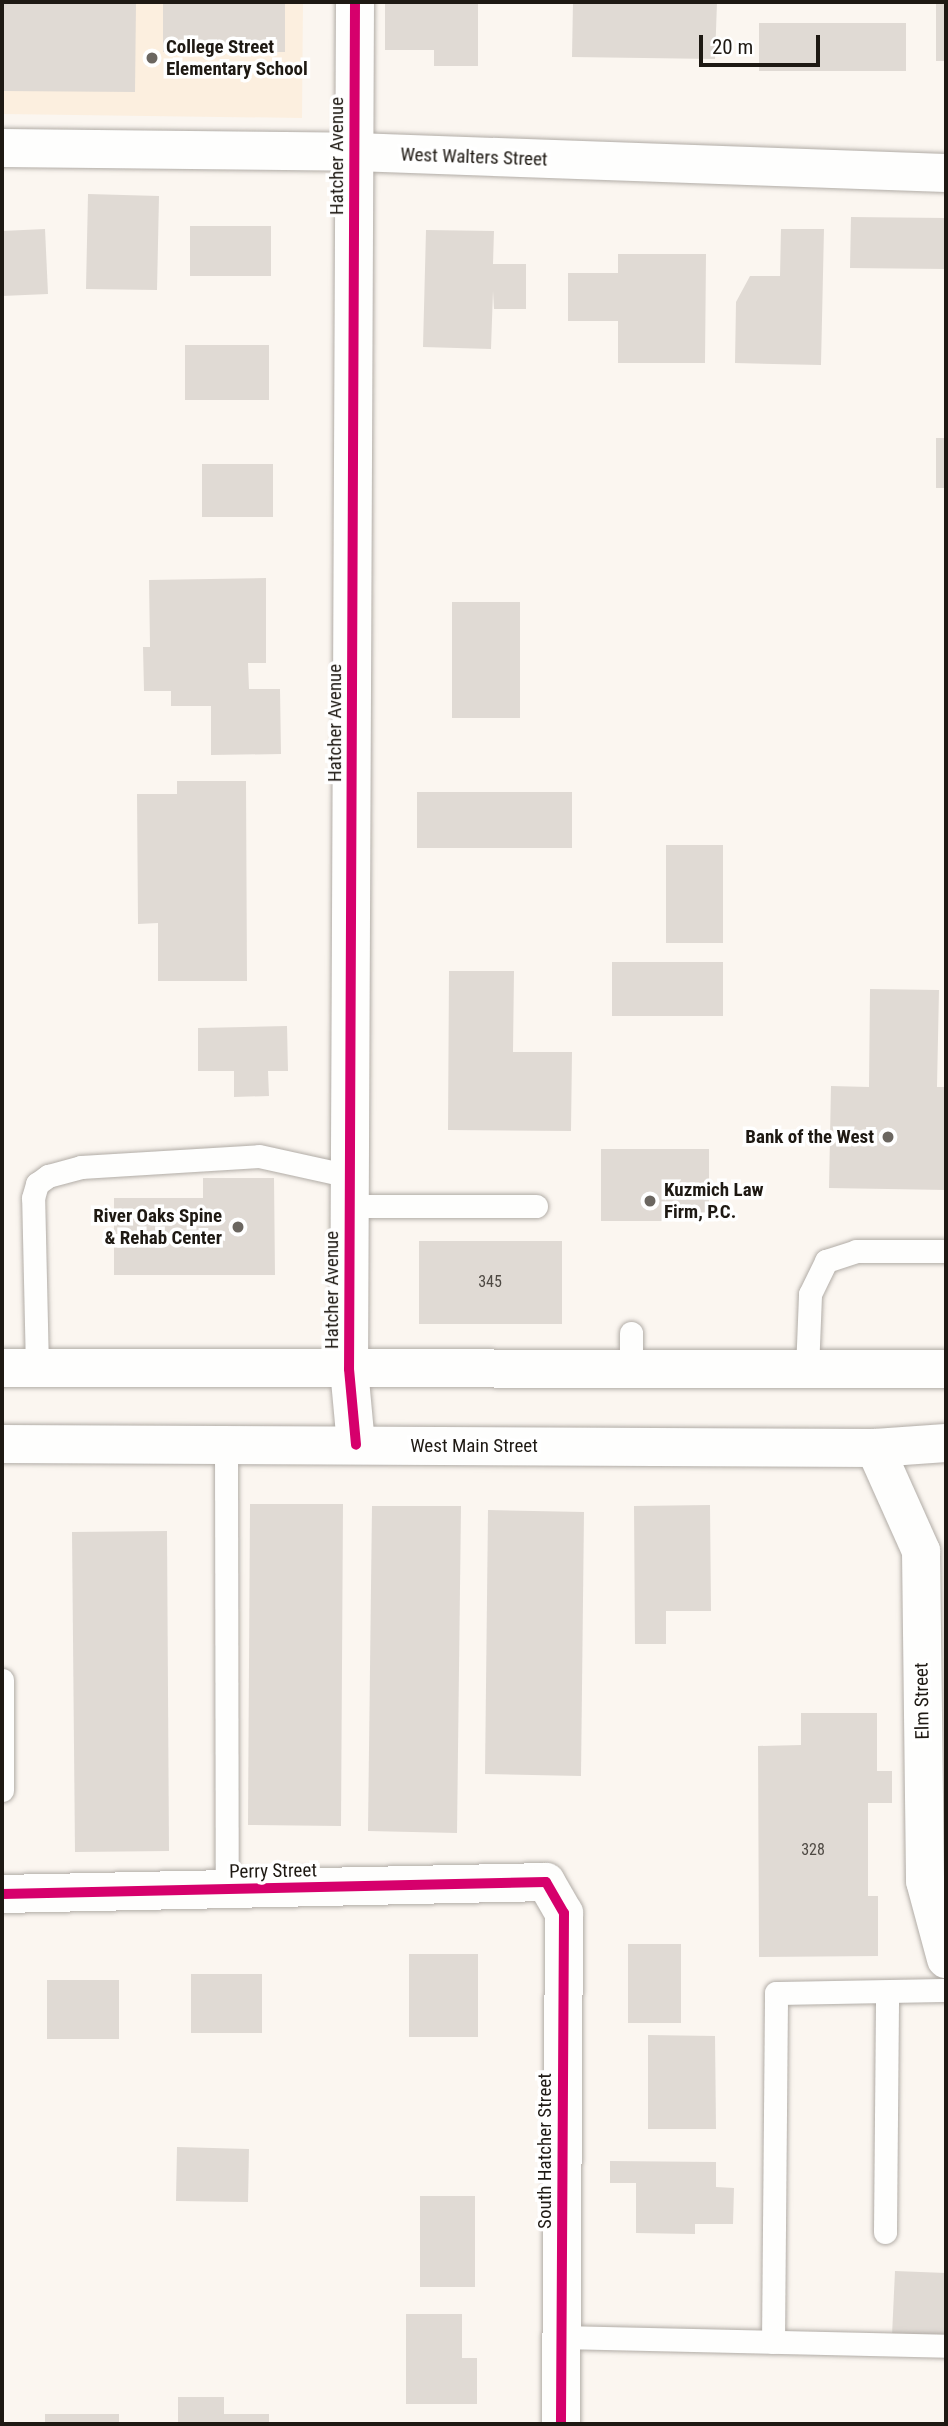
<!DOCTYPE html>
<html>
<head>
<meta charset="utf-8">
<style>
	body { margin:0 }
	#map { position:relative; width:948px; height:2426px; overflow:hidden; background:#fbf6f0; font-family:"Roboto Condensed",sans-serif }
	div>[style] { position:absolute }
	.built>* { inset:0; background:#fcefdf }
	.building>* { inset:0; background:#e0dad4 }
	.roads { filter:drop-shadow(0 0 2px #b1aca6) drop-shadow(0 0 2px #b1aca6) }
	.service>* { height:23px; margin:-11.5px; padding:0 11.5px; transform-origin:11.5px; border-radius:11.5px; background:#fefefd }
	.minor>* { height:38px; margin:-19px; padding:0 19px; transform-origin:19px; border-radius:19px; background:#fefefd }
	.secondary>* { height:38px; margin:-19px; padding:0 19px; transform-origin:19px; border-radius:19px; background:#fefefd }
	.cycleway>* { height:10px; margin:-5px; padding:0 5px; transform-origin:5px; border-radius:5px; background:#d6006c }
	.dots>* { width:19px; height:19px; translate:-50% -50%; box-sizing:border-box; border:4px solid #fff; border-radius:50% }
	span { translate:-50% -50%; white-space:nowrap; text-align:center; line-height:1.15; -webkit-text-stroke:7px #fff; paint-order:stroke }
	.number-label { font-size:16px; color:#4e4943 }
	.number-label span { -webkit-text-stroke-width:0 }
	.poi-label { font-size:19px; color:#1e1913; font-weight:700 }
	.left { translate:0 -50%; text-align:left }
	.right { translate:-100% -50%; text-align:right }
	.street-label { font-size:19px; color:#1e1913 }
	.frame { position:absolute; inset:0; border:4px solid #1e1913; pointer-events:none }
	.scale { position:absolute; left:699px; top:35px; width:121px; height:32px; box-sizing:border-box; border:4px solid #1e1913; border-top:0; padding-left:9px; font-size:21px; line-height:24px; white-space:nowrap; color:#1e1913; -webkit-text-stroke:5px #fff; paint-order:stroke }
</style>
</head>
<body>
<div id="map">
	<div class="built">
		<div style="clip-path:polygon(2px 2px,303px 2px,302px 118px,2px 114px)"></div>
	</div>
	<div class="building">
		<div style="clip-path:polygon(2px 2px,136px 2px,135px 92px,2px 91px)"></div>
		<div style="clip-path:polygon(163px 2px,285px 2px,285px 52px,163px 52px)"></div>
		<div style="clip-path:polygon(385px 2px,478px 2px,478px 66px,434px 66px,434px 50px,385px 50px)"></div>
		<div style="clip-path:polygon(573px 2px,717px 2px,715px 59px,572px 57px)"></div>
		<div style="clip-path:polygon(936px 2px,946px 2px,946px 61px,936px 61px)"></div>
		<div style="clip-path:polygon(759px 23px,906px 23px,906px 71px,759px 71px)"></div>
		<div style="clip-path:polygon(88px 194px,159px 196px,157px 290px,86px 289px)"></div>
		<div style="clip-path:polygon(851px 217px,946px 218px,946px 269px,850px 268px)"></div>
		<div style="clip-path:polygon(190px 226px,271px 226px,271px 276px,190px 276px)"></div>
		<div style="clip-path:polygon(45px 229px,48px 294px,2px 296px,2px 231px)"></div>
		<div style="clip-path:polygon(781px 229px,824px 229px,821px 365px,735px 363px,736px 302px,750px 276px,780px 276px)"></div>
		<div style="clip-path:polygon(426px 230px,494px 231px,493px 264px,526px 264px,526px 309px,494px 309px,493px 291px,491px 349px,423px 347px)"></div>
		<div style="clip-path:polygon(618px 254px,706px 254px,705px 363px,618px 363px,618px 321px,568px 321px,568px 273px,618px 273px)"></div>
		<div style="clip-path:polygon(185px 345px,269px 345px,269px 400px,185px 400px)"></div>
		<div style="clip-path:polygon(936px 438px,946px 438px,946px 488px,936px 488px)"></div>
		<div style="clip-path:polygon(202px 464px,273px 464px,273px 517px,202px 517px)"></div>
		<div style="clip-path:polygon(266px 578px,266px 663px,248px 663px,249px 689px,280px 689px,281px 754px,211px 755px,211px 706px,171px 706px,171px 691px,144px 691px,143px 647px,150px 647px,149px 580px)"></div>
		<div style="clip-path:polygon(452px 602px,520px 602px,520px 718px,452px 718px)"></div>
		<div style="clip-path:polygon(177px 781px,246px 781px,247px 981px,158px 981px,158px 923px,138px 924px,137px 794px,177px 794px)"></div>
		<div style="clip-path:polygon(417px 792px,572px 792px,572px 848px,417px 848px)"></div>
		<div style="clip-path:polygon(666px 845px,723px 845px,723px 943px,666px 943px)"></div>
		<div style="clip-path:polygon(612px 962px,723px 962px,723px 1016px,612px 1016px)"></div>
		<div style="clip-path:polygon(449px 971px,514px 971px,513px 1052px,572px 1052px,571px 1131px,448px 1130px)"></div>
		<div style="clip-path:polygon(870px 989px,939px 990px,937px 1087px,946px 1087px,946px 1190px,829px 1188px,831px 1086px,869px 1087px)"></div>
		<div style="clip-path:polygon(287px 1026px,288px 1071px,268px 1071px,269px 1096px,234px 1097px,234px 1071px,198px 1071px,198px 1028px)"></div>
		<div style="clip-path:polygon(601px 1149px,709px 1149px,709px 1221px,601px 1221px)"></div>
		<div style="clip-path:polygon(203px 1178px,274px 1178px,275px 1275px,114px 1275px,114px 1198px,203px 1198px)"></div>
		<div style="clip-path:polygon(419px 1241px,562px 1241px,562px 1324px,419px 1324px)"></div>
		<div style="clip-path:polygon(250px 1504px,343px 1504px,341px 1826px,248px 1825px)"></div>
		<div style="clip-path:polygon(710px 1505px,711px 1611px,666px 1611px,666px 1644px,635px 1644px,634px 1506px)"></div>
		<div style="clip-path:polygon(372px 1506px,461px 1506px,457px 1833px,368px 1831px)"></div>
		<div style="clip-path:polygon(488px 1510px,584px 1512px,581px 1776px,485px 1774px)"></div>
		<div style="clip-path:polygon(167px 1531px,169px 1851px,75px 1852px,72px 1532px)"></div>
		<div style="clip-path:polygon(801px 1713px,877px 1713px,877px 1771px,892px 1771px,892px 1803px,868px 1803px,868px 1896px,878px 1896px,878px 1956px,759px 1957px,758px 1746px,801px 1745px)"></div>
		<div style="clip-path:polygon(628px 1944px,681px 1944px,681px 2023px,628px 2023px)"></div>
		<div style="clip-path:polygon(409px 1954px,478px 1954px,478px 2037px,409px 2037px)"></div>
		<div style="clip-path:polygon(191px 1974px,262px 1974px,262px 2033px,191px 2033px)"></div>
		<div style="clip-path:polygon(47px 1980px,119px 1980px,119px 2039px,47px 2039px)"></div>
		<div style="clip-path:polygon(648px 2035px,715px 2036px,716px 2129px,648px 2129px)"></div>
		<div style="clip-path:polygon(177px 2147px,249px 2149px,248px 2202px,176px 2201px)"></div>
		<div style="clip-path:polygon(610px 2161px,716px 2162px,716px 2187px,734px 2188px,733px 2224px,695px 2224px,695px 2234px,636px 2233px,636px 2183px,610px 2183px)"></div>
		<div style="clip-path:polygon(420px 2196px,475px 2196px,475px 2287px,420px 2287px)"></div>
		<div style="clip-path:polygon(895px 2271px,946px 2273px,946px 2339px,892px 2336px)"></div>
		<div style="clip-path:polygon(406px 2314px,462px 2314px,462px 2358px,477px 2358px,477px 2404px,406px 2404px)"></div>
		<div style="clip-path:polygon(178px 2397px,224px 2397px,224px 2414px,269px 2414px,269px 2424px,178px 2424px)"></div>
		<div style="clip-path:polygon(45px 2414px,119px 2414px,119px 2424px,45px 2424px)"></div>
	</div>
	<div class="roads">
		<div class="service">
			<div style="left:350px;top:1206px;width:186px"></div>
			<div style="left:37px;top:1368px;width:170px;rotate:-91.3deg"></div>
			<div style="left:33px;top:1198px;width:15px;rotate:-74deg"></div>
			<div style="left:37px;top:1184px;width:14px;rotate:-36deg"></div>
			<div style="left:48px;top:1176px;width:34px;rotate:-15deg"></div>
			<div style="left:81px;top:1167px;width:178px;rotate:-3.5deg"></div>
			<div style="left:259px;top:1156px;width:93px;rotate:12.4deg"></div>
			<div style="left:631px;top:1369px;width:36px;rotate:-90deg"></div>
			<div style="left:807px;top:1370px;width:76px;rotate:-87.7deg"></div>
			<div style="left:810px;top:1294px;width:37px;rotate:-64deg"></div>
			<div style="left:826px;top:1261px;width:32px;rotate:-18deg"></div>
			<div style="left:856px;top:1251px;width:90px"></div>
			<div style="left:226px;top:1444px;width:446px;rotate:89.9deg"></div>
			<div style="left:2px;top:1680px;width:110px;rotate:90deg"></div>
			<div style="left:885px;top:2232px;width:239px;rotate:-89.5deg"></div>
			<div style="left:561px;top:2337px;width:385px;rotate:1.3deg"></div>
			<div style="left:773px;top:2342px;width:349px;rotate:-89.5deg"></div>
			<div style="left:776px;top:1993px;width:170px;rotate:-1deg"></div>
		</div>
		<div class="minor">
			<div style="left:355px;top:2px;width:1367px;rotate:90.25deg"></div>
			<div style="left:349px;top:1369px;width:76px;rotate:84.7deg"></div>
			<div style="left:2px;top:148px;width:353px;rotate:0.6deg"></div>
			<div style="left:355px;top:152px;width:591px;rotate:2.04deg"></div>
			<div style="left:875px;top:1448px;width:113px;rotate:65.9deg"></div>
			<div style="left:921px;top:1551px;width:330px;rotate:89.3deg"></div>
			<div style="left:925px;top:1881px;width:81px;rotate:74.9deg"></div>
			<div style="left:2px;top:1894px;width:544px;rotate:-1.26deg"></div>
			<div style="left:546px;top:1882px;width:36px;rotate:60deg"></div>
			<div style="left:564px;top:1913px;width:511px;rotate:90.34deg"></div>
		</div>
		<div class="secondary">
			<div style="left:2px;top:1368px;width:944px;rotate:0.06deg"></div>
			<div style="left:2px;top:1444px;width:873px;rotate:0.26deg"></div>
			<div style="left:875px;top:1448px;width:71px;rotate:-4deg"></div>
		</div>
	</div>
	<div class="cycleway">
		<div style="left:355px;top:2px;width:1367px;rotate:90.25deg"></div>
		<div style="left:349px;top:1369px;width:76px;rotate:84.7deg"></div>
		<div style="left:2px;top:1894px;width:544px;rotate:-1.26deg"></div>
		<div style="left:546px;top:1882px;width:36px;rotate:60deg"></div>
		<div style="left:564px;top:1913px;width:511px;rotate:90.34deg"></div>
	</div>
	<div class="dots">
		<div style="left:152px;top:58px;background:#6b6660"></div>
		<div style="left:888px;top:1137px;background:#6b6660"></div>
		<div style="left:650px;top:1201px;background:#6b6660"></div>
		<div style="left:238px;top:1227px;background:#6b6660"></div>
	</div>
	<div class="number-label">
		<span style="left:490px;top:1282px">345</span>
		<span style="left:813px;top:1850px">328</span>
	</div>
	<div class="poi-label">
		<span class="left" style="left:166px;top:58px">College Street<br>Elementary School</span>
		<span class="right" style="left:874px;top:1137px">Bank of the West</span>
		<span class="left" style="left:664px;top:1201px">Kuzmich Law<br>Firm, P.C.</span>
		<span class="right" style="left:222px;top:1227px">River Oaks Spine<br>&amp; Rehab Center</span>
	</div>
	<div class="street-label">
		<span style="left:337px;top:156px;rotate:-90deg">Hatcher Avenue</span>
		<span style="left:474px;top:157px;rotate:2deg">West Walters Street</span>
		<span style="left:335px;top:723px;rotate:-90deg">Hatcher Avenue</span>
		<span style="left:332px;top:1290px;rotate:-90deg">Hatcher Avenue</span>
		<span style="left:474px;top:1446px">West Main Street</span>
		<span style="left:922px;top:1701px;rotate:-91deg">Elm Street</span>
		<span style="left:273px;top:1871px;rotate:-1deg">Perry Street</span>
		<span style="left:545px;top:2151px;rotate:-90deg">South Hatcher Street</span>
	</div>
	<div class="frame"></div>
	<div class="scale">20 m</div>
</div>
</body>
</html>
